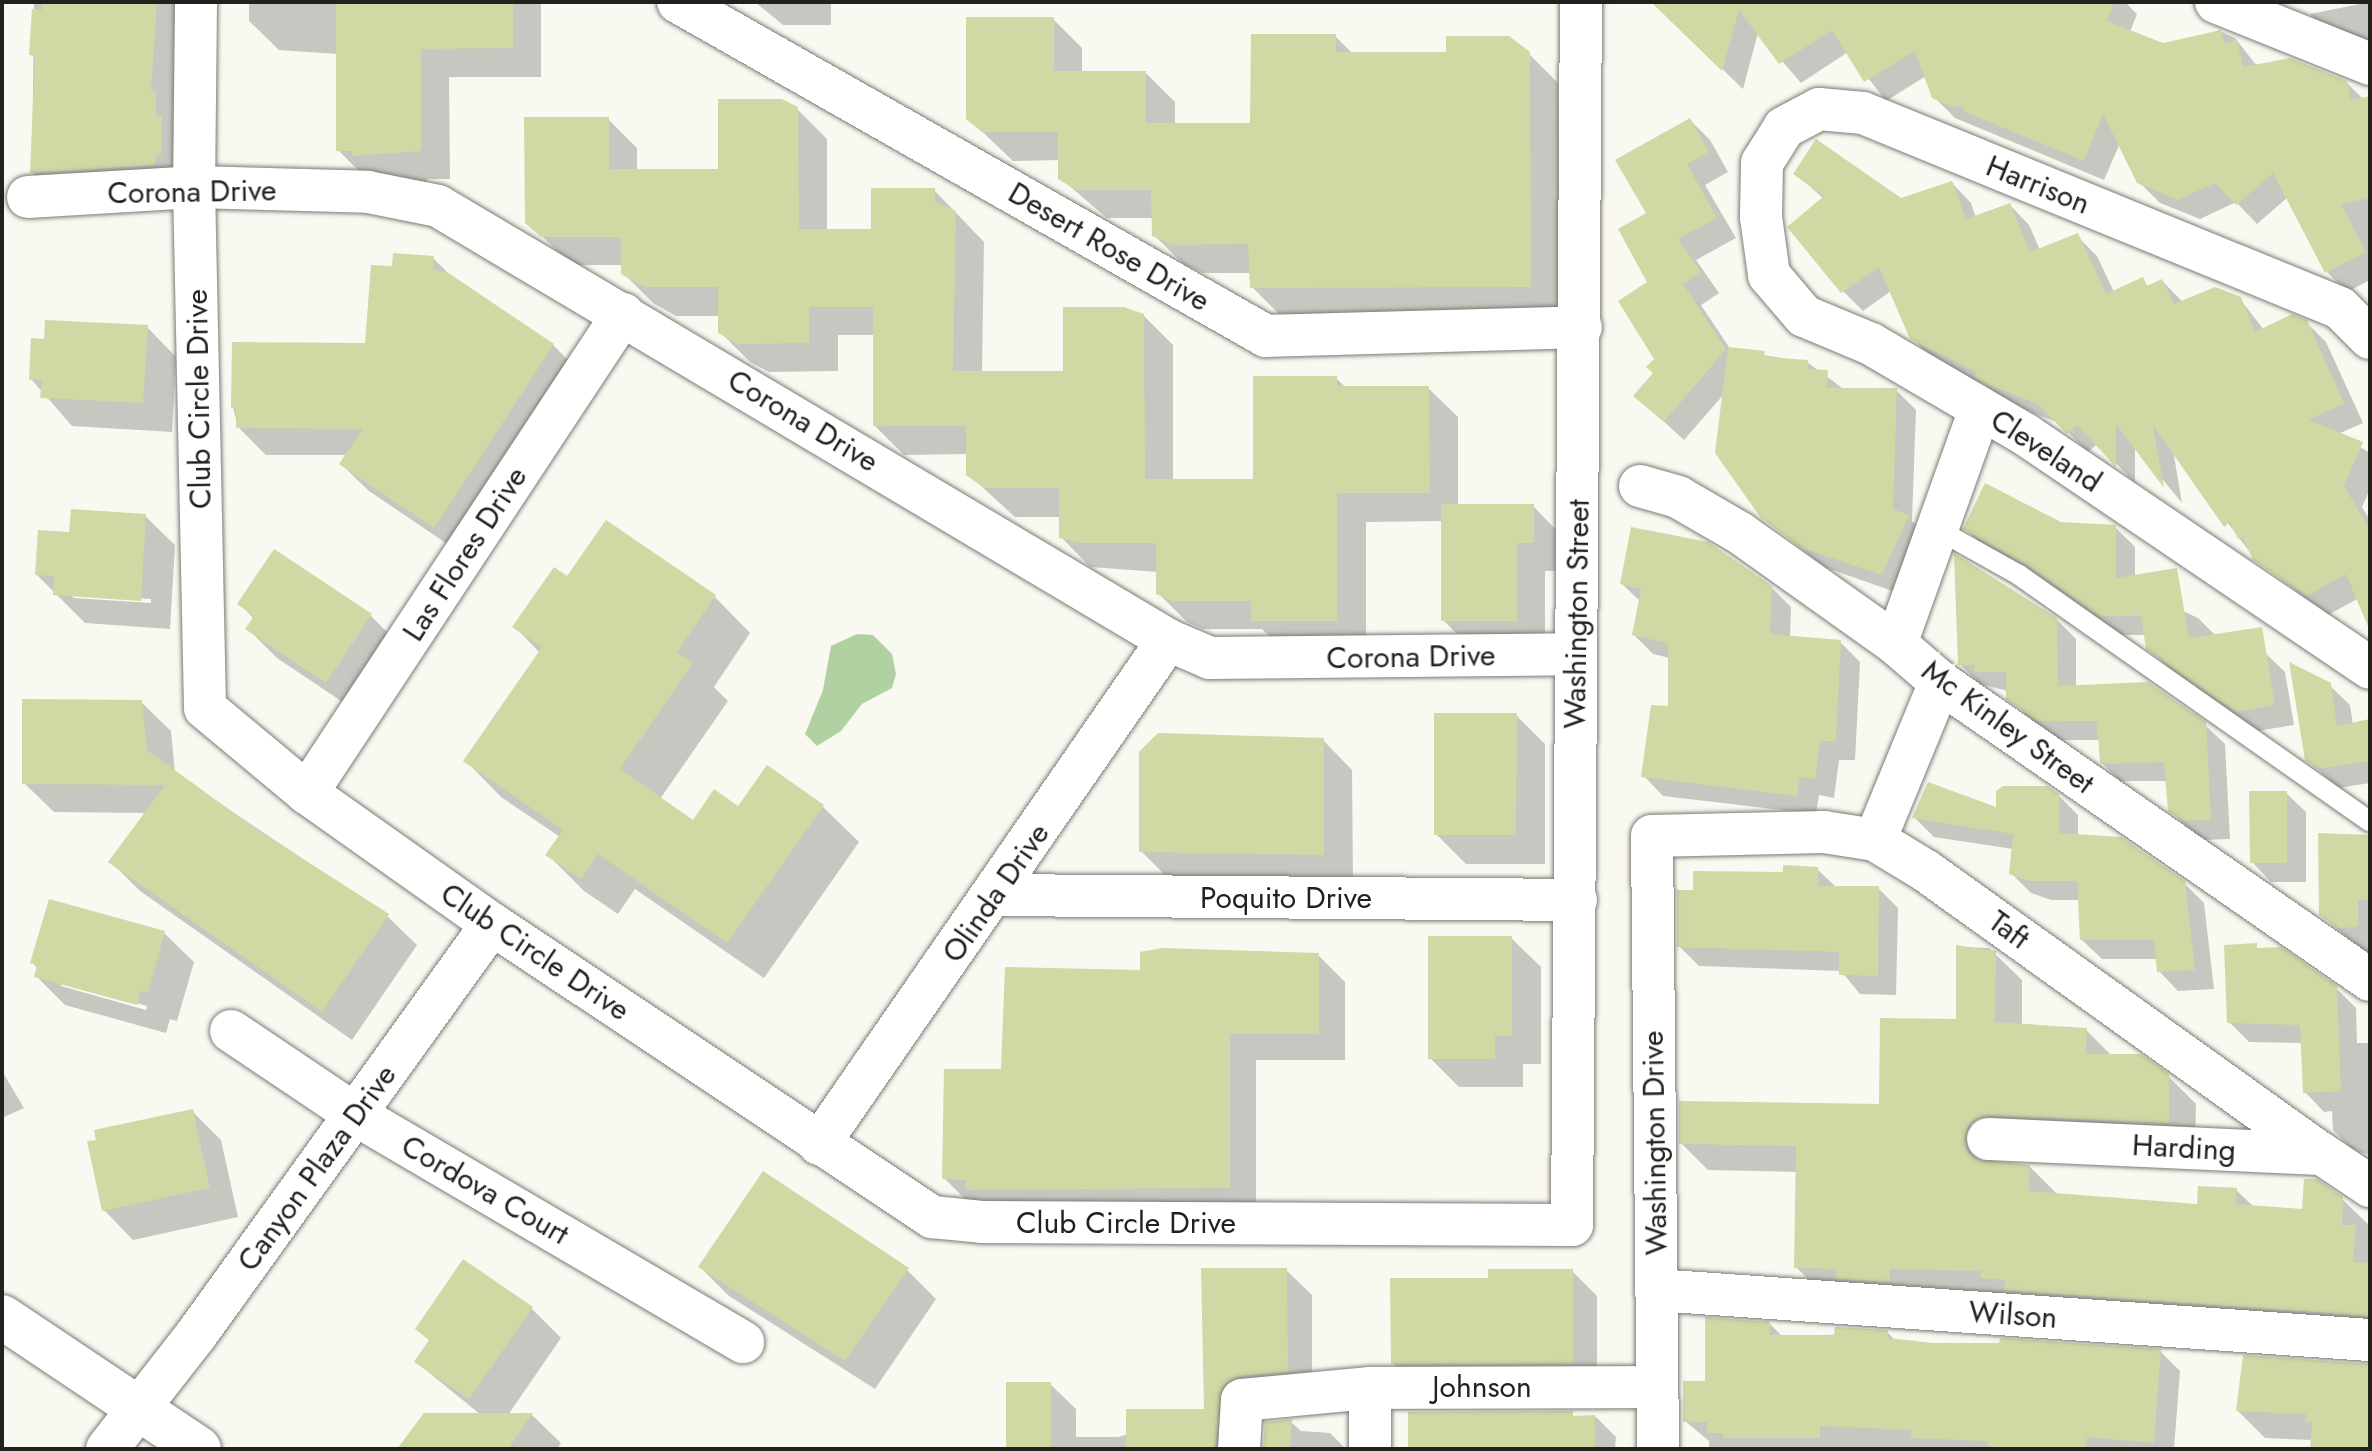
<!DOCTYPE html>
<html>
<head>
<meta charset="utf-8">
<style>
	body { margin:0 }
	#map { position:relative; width:2372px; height:1451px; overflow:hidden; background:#f9f8f1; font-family:Jost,sans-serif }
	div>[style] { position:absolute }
	.water>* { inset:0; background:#b2d1a3 }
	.shadow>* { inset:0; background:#0003 }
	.building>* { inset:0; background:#ced9a4 }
	.roads { filter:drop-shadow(0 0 2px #7c7b75) drop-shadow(0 0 2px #7c7b75) }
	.lane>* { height:20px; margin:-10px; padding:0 10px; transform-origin:10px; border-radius:10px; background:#fff }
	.street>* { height:42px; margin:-21px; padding:0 21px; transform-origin:21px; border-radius:21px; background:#fff }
	.primary>* { height:44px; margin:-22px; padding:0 22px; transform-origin:22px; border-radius:22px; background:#fff }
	span { translate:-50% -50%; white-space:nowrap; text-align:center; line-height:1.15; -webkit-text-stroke:6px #fff; paint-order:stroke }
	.street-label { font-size:30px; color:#21211e }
	.frame { position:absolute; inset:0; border:4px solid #21211e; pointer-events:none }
</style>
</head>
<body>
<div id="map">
	<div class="water">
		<div style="clip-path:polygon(857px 634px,873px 635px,892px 654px,896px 674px,892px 688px,862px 704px,841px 731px,817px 746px,805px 734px,823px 690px,831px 646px)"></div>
	</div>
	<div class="shadow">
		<div style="clip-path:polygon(34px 2px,176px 2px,190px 184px,62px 201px,32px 172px)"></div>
		<div style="clip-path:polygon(249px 2px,541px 2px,541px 77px,449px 77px,450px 179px,427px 179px,427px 185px,368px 180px,338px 150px,338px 54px,279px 50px,249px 21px)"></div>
		<div style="clip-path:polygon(755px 2px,831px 2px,831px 25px,783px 25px)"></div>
		<div style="clip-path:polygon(1653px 2px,2125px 2px,2137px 14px,2130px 32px,2163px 45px,2222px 32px,2235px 38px,2257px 66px,2346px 82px,2363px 99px,2370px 98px,2370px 280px,2347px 292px,2327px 272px,2288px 197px,2257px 224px,2236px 202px,2200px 219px,2160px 203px,2139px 182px,2120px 143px,2104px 180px,1955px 118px,1934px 97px,1926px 76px,1886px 101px,1848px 52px,1801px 83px,1758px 33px,1743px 89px)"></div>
		<div style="clip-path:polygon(2370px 2px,2370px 49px,2328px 32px,2310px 14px)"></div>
		<div style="clip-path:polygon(1053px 19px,1082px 48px,1082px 73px,1146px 73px,1175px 102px,1175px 125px,1252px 125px,1335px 36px,1353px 54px,1528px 53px,1558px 83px,1560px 316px,1281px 316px,1252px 287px,1251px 273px,1203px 273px,1183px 264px,1154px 235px,1153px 218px,1107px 218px,1060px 178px,1060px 160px,1013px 161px,968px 118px)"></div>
		<div style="clip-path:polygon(797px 109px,827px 139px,827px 231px,873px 231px,934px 190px,984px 242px,982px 373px,1065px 373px,1143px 315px,1173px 345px,1173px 481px,1255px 481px,1336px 378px,1346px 388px,1428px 388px,1458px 417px,1458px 506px,1533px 506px,1562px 536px,1562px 571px,1545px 571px,1545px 649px,1472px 649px,1443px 620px,1443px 521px,1366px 522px,1366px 649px,1282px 649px,1262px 629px,1203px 629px,1187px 622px,1158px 593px,1158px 572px,1090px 567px,1061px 537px,1061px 517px,1015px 517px,968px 474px,968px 454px,904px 455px,875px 426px,875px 335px,838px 335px,838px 371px,769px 372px,750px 362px,720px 332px,720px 316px,676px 316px,653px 303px,623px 273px,623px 265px,572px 265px,527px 222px,608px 119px,637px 148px,637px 171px,720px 171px)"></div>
		<div style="clip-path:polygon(1690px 120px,1710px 140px,1728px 172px,1705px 185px,1736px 238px,1696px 260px,1719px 293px,1701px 305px,1731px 350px,1807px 362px,1845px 390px,1896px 390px,1916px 410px,1912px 521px,1927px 536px,1901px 594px,1824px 567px,1763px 517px,1724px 394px,1684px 440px,1636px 396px,1655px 373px,1656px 359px,1649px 214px)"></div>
		<div style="clip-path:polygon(1795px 173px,1901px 200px,1952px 183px,1971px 203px,1976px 218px,2010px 205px,2029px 225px,2040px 250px,2077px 236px,2097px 256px,2114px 292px,2142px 280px,2149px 287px,2162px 281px,2182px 301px,2240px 299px,2264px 330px,2306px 322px,2326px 342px,2363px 423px,2338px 434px,2370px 453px,2370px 489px,2362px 507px,2370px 520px,2370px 592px,2328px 615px,2255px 559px,2173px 450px,2182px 503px,2135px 446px,2135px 483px,2097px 444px,2088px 452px,2059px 423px,2009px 403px,1985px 385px,1933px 359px,1912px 338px,1891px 291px,1863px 311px,1843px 291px,1824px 199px)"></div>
		<div style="clip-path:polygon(433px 258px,453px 278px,553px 345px,581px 373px,462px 554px,369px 491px,341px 464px,347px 455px,266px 455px,238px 427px,233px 407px,367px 345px,393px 268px)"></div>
		<div style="clip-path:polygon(147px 327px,176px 357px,172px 432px,72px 426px,31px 379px,46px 341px)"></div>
		<div style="clip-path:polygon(1986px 485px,2061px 524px,2115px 527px,2135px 547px,2135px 589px,2198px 618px,2216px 636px,2264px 652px,2285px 672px,2294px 725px,2257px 731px,2169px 668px,2148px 648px,2146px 635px,2121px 635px,1985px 548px,1965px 528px)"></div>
		<div style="clip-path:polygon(evenodd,145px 516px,175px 545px,170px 629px,85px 623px,37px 575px,71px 534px,145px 516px,69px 594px,151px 599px,151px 603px,74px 598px,69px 594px)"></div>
		<div style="clip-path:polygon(275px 552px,371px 616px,400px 645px,356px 711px,277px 658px,248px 629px,254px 619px,240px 604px)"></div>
		<div style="clip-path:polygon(568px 579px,714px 596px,750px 633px,714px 687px,728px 701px,660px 799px,694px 823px,739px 809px,822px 806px,859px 842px,764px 978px,635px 889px,618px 914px,584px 891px,548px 855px,560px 837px,501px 797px,465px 760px,540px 653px,515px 627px)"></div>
		<div style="clip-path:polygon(1622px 584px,1771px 587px,1791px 607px,1790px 638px,1840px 642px,1860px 662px,1855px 760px,1839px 760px,1834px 798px,1819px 795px,1816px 814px,1663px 796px,1644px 776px,1670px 709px,1670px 658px,1653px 654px,1634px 635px,1641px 602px)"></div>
		<div style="clip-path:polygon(2056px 619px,2076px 639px,2076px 687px,2204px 724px,2225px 744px,2230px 839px,2204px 840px,2190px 830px,2170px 810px,2167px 781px,2120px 781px,2100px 761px,2099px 740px,2060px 740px,2028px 718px,2008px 691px,1980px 684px,1960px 664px)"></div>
		<div style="clip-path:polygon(2329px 685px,2350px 705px,2353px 725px,2370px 721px,2370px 783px,2338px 788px,2307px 759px)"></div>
		<div style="clip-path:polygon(141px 702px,171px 731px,175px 773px,387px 916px,417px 945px,352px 1040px,140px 891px,111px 862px,147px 813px,54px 812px,24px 783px)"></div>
		<div style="clip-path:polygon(1516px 715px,1545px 744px,1545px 864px,1466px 864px,1436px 834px)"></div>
		<div style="clip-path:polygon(1323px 740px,1352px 770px,1353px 884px,1170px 880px,1141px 851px)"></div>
		<div style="clip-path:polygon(2286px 793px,2306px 812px,2306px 882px,2271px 882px,2252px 862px)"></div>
		<div style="clip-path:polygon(2058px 795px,2078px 815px,2078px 836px,2183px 882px,2204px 903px,2214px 989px,2178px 991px,2159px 971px,2158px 959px,2102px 959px,2082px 940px,2080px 900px,2051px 900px,2031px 893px,2011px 873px,2013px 849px,1934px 837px,1915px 818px,1998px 810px)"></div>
		<div style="clip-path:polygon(2370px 849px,2370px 957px,2321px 915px)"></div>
		<div style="clip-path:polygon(1817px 869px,1837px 888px,1878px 888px,1898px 908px,1896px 995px,1860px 994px,1841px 971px,1699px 966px,1679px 946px,1695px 892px)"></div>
		<div style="clip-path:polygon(evenodd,164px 933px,194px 962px,177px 1021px,170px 1019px,166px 1033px,65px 1005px,36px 976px,38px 969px,33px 963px,164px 933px,61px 982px,147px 1006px,146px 1010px,61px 986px,61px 982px)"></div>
		<div style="clip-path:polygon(1511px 938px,1541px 967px,1541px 1064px,1523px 1064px,1523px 1087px,1459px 1087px,1430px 1058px)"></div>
		<div style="clip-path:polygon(1958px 947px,1989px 948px,2022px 980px,2022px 1026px,2086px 1030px,2112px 1056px,2168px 1076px,2196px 1104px,2195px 1149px,1994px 1154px,1993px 1163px,2030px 1167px,2057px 1194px,2199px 1206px,2236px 1190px,2254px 1207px,2304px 1211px,2342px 1199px,2370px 1226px,2370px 1340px,1823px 1294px,1796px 1267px,1798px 1172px,1708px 1170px,1681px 1143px,1881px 1106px,1958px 1021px)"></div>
		<div style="clip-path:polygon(1318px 955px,1345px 982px,1345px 1060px,1256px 1060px,1256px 1214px,971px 1205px,944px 1178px,1003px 1071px,1142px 972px)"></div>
		<div style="clip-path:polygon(2336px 988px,2356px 1008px,2357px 1043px,2370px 1043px,2370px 1155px,2353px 1150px,2333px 1130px,2332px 1111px,2324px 1112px,2305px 1092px,2303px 1043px,2249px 1042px,2229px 1022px)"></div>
		<div style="clip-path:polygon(2px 1071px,24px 1108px,2px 1118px)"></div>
		<div style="clip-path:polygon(192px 1111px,221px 1140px,238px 1217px,133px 1240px,104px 1210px)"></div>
		<div style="clip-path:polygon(464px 1262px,532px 1309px,561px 1338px,508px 1415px,532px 1415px,561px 1443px,557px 1449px,400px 1449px,481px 1415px,416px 1362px,430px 1341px,418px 1329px)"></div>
		<div style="clip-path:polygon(700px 1267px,907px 1270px,936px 1299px,875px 1389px,729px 1296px)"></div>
		<div style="clip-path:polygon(1286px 1270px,1312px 1295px,1312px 1396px,1265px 1401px,1242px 1449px,1008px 1449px,1050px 1384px,1076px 1409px,1076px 1437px,1118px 1437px,1206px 1411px)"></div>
		<div style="clip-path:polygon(1572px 1271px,1597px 1296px,1597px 1387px,1418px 1388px,1393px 1363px)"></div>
		<div style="clip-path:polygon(1770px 1324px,1783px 1337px,1887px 1332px,1896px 1341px,1931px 1345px,2160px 1351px,2180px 1371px,2174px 1449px,1709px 1449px,1709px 1441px,1685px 1421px,1707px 1383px)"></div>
		<div style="clip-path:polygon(2370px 1366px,2370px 1449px,2312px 1449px,2313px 1440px,2265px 1438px,2238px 1411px)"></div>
		<div style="clip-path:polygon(1410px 1414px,1596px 1417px,1616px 1437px,1615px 1449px,1410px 1449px)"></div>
		<div style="clip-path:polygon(1291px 1422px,1301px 1431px,1330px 1433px,1346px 1449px,1263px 1449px)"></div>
	</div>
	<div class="building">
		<div style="clip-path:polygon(43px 2px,157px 2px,151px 91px,156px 91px,156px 116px,162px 116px,161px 155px,156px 155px,155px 165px,30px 173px,35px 56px,29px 55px,32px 9px,42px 10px)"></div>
		<div style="clip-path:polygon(336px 2px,513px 2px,513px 48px,421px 49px,421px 151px,352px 156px,352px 151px,336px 151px)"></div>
		<div style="clip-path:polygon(1651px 2px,2114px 2px,2107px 21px,2163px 43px,2221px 30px,2224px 43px,2237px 40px,2243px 67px,2290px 58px,2347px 81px,2351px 100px,2370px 96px,2370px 198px,2341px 204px,2366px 252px,2325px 273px,2273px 173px,2236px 205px,2215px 183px,2178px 200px,2137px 183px,2103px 114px,2084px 161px,1965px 112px,1962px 105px,1955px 108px,1932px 98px,1915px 51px,1864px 82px,1832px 30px,1779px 64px,1739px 10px,1722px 71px)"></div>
		<div style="clip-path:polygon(966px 17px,1054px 17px,1054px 71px,1146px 71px,1146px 123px,1250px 123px,1251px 34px,1336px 34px,1336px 52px,1446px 52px,1446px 36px,1509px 36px,1530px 52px,1531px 287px,1250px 288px,1248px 244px,1172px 245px,1152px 236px,1151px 190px,1076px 190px,1058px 179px,1058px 132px,982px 132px,966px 119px)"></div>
		<div style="clip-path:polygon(718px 99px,782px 99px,798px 107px,799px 229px,871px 229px,871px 188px,935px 188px,935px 202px,956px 211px,953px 371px,1063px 371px,1063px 307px,1124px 307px,1144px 314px,1145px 479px,1253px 479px,1253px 376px,1337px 376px,1337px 386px,1429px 386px,1430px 493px,1337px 493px,1337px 621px,1251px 621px,1251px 601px,1172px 601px,1156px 594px,1156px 543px,1079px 543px,1059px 538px,1059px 488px,984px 488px,966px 475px,966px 426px,873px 426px,873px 307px,809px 307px,809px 343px,738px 344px,718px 333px,718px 287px,645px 287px,621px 274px,621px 237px,541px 237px,525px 223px,524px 117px,609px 117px,609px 169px,718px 169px)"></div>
		<div style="clip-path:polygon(1690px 118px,1709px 152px,1687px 164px,1717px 218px,1678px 239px,1701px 272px,1683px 284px,1726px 349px,1664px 422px,1633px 396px,1653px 373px,1646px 367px,1654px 359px,1618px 301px,1647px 282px,1618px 229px,1646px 213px,1615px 160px)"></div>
		<div style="clip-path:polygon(1816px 139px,1901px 198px,1952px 181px,1966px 219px,2010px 203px,2030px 252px,2078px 233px,2106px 294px,2143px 277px,2147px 286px,2162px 279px,2174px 304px,2215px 287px,2241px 297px,2255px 332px,2292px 314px,2307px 320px,2344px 403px,2309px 420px,2363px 442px,2344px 486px,2370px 530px,2370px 631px,2346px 574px,2307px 596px,2253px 560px,2243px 537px,2238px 539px,2230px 522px,2224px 527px,2153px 425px,2164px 488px,2116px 424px,2116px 467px,2077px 425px,2067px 434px,2038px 404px,1987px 384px,1974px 377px,1976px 372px,1910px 339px,1879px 267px,1841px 293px,1787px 227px,1824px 196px,1793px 174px)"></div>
		<div style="clip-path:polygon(393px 253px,434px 256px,433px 270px,447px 272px,554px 344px,434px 528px,339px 464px,363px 429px,236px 428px,236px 408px,231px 408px,232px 342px,365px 343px,371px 265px,392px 266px)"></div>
		<div style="clip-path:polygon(45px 320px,148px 325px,143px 403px,40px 398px,42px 380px,29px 380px,31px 338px,44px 339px)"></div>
		<div style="clip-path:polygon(1728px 347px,1765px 351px,1764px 357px,1808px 360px,1808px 369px,1828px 370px,1827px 388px,1897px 388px,1893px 509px,1909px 515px,1882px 575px,1802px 548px,1761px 518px,1715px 453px)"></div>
		<div style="clip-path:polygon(1985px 483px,2061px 522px,2116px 525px,2116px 578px,2177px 568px,2189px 638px,2262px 627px,2275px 705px,2236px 712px,2146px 649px,2141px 616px,2100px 616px,2026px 564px,1963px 529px)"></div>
		<div style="clip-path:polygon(1441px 504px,1534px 504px,1534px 543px,1517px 543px,1517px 621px,1441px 621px)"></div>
		<div style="clip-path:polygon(71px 509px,146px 514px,141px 601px,53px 595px,54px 576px,35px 575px,38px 530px,69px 532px)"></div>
		<div style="clip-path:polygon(606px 520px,716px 595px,677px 652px,693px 663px,620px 769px,693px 820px,714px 789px,738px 806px,767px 765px,824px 805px,727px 943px,598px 854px,581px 879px,545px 855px,563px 830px,463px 761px,542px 647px,512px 627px,554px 567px,567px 576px)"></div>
		<div style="clip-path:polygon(1631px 527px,1708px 542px,1772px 586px,1770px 634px,1841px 640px,1836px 741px,1820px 741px,1815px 779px,1800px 777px,1797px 796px,1641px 777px,1651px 705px,1668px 706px,1668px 643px,1632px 635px,1641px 589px,1620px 584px)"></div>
		<div style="clip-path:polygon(274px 549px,372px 614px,326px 683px,245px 629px,254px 616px,237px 604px)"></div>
		<div style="clip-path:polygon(1954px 553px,2057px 618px,2058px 686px,2148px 682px,2206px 722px,2211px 820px,2183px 821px,2168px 811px,2164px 762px,2101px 764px,2096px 721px,2038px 721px,2006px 699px,2006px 672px,1974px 672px,1974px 665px,1958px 665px)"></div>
		<div style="clip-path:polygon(2289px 662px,2331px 683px,2337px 726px,2370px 719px,2370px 761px,2317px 769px,2305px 760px)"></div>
		<div style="clip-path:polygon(22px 699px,142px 700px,147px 750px,249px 824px,389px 914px,322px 1012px,108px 862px,165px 785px,22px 784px)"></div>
		<div style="clip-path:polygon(1434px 713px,1517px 713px,1516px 835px,1434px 835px)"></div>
		<div style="clip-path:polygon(1158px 733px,1324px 738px,1324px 855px,1139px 852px,1139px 752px)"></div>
		<div style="clip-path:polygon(1928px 782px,1996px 807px,1996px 791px,2003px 786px,2047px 786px,2059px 794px,2059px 833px,2121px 837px,2185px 881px,2195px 970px,2157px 972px,2154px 940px,2080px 940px,2077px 881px,2029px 881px,2009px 874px,2013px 834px,1912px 818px)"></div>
		<div style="clip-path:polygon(2249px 791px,2287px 791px,2287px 863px,2250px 863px)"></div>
		<div style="clip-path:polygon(2318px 833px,2370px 835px,2370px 899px,2358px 900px,2358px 927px,2337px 928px,2319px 915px)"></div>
		<div style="clip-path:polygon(1783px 865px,1818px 867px,1818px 886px,1879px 886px,1878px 976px,1839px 975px,1839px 952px,1677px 947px,1677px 890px,1693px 890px,1693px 871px,1783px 872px)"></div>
		<div style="clip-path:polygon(49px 899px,165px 931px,148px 993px,141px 991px,137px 1005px,34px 977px,37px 965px,30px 963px)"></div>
		<div style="clip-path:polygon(1428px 936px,1512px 936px,1512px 1036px,1495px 1036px,1495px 1059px,1428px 1059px)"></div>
		<div style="clip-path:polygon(2257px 943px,2257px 948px,2281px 947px,2337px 986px,2341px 1091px,2303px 1093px,2300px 1025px,2227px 1023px,2224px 945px)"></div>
		<div style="clip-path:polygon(1956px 945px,1996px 951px,1995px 1022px,2087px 1028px,2086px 1054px,2141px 1054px,2169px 1074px,2169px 1123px,1988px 1115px,1967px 1127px,1966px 1149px,1974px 1159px,2030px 1165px,2029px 1191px,2197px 1204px,2198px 1186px,2237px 1188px,2236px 1204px,2302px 1209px,2304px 1179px,2317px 1179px,2343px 1197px,2342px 1225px,2356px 1225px,2353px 1262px,2370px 1263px,2370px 1316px,2004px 1290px,2005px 1280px,1980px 1278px,1981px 1271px,1890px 1269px,1890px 1282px,1836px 1279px,1837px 1269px,1794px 1268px,1796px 1146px,1679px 1144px,1679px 1101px,1879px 1104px,1880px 1018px,1956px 1019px)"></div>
		<div style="clip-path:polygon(1163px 948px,1319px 953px,1319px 1034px,1230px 1034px,1230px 1188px,966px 1190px,966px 1180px,942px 1179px,944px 1069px,1001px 1069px,1005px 967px,1140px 970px,1140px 952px)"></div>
		<div style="clip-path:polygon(193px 1109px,210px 1188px,102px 1211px,87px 1141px,96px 1140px,94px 1130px)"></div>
		<div style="clip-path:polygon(763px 1171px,909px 1268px,845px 1361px,698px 1267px)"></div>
		<div style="clip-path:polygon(463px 1259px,533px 1307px,469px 1399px,414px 1362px,429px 1340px,415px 1329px)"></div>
		<div style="clip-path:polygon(1201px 1268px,1287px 1268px,1288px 1372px,1239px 1376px,1222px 1387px,1215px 1449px,1126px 1449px,1126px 1409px,1204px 1409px)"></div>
		<div style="clip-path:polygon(1488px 1269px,1573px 1269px,1573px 1363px,1391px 1364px,1390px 1278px,1488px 1278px)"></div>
		<div style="clip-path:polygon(1705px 1317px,1770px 1322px,1770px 1335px,1834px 1335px,1835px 1327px,1888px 1330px,1888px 1338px,1932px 1343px,1999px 1343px,2000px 1338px,2161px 1349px,2154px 1443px,2087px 1437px,2086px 1449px,2013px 1449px,1987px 1446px,1988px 1441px,1911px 1438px,1911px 1430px,1820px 1426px,1820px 1438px,1723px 1438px,1723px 1433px,1707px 1433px,1707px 1422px,1683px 1422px,1683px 1381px,1705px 1381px)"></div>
		<div style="clip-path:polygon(2243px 1355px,2370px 1364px,2370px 1449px,2310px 1449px,2312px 1422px,2305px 1422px,2306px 1414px,2236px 1411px)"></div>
		<div style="clip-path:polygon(1006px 1382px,1051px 1382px,1051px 1449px,1006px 1449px)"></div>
		<div style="clip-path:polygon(1573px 1411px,1573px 1416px,1595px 1415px,1595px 1449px,1408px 1449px,1408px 1412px)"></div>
		<div style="clip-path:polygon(424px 1413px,533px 1413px,508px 1449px,397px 1449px)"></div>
		<div style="clip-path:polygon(1292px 1419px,1290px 1449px,1263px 1449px,1265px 1422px)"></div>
	</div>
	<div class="roads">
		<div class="lane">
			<div style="left:1937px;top:529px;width:94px;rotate:29.3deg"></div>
			<div style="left:2019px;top:575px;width:429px;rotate:35.1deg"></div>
		</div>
		<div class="street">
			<div style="left:196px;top:2px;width:185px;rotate:90.6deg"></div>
			<div style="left:194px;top:187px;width:521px;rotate:88.79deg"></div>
			<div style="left:205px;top:708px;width:133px;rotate:39.8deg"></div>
			<div style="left:307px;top:793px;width:227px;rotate:35.3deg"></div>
			<div style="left:492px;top:924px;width:529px;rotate:33.66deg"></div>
			<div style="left:932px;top:1217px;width:50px;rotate:5.7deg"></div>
			<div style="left:982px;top:1222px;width:590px;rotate:0.29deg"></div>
			<div style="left:1572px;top:1225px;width:1223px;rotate:-89.58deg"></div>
			<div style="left:678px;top:2px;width:676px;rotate:29.6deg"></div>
			<div style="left:1266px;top:336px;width:315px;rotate:-1.6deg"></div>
			<div style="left:2216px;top:2px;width:166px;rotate:21.9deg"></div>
			<div style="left:28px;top:197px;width:166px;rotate:-3.4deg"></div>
			<div style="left:194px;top:187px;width:174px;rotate:1.6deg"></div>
			<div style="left:368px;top:192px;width:71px;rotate:11.3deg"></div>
			<div style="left:438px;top:206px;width:849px;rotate:30.73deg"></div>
			<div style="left:1168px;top:640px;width:46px;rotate:23.2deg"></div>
			<div style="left:1210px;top:658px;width:365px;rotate:-0.6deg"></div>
			<div style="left:2370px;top:338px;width:42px;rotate:-135deg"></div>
			<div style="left:2340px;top:308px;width:515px;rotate:-157.77deg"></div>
			<div style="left:1863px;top:113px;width:44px;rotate:-174.8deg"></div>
			<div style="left:1819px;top:109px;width:40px;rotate:152deg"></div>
			<div style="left:1784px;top:128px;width:41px;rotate:122.2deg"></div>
			<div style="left:1762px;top:163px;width:54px;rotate:91.1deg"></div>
			<div style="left:1761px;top:217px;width:59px;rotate:82.1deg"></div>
			<div style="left:1769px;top:275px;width:54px;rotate:49.5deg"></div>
			<div style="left:1804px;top:316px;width:73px;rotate:22.7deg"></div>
			<div style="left:1871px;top:344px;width:180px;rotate:30.4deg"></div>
			<div style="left:2026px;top:435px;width:415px;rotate:34.1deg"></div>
			<div style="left:1640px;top:486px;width:40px;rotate:16deg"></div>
			<div style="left:1678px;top:497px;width:72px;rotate:30.1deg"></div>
			<div style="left:1740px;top:533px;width:191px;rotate:35.4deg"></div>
			<div style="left:1896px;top:644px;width:58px;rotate:40.8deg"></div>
			<div style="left:1940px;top:682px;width:523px;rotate:34.72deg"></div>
			<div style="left:1896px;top:644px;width:250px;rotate:-70.3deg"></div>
			<div style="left:307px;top:793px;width:574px;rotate:-56.59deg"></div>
			<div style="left:1875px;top:840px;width:171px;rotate:-67.6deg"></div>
			<div style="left:996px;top:895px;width:580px;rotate:0.49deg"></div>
			<div style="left:231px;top:1031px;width:151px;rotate:33.9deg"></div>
			<div style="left:356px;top:1115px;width:449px;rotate:30.4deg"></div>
			<div style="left:1988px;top:1139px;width:334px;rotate:2.6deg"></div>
			<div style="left:2322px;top:1154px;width:58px;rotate:33.7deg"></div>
			<div style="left:819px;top:1144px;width:613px;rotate:-55.3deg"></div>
			<div style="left:1656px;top:1290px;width:716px;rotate:4.01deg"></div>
			<div style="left:107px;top:1449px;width:145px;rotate:-52deg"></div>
			<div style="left:196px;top:1335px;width:506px;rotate:-54.24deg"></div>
			<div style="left:1239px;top:1449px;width:49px;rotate:-86.5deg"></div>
			<div style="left:1242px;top:1400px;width:129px;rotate:-5.4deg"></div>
			<div style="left:1370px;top:1449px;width:61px;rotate:-90deg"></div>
			<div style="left:1370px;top:1388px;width:285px;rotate:-0.2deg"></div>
			<div style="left:1658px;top:1449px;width:613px;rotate:-90.56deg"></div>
			<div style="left:1652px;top:836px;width:172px;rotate:-1.3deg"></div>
			<div style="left:1824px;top:832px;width:52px;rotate:8.9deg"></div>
			<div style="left:1875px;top:840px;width:60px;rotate:31.3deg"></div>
			<div style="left:1926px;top:871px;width:487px;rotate:35.6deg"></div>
		</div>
		<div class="primary">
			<div style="left:2px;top:1317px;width:237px;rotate:33.8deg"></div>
		</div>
	</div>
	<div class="street-label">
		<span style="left:2038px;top:185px;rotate:22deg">Harrison</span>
		<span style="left:192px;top:192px;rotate:-1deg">Corona Drive</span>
		<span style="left:1109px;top:247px;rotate:30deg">Desert Rose Drive</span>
		<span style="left:199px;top:399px;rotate:-91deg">Club Circle Drive</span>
		<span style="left:803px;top:421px;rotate:31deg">Corona Drive</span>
		<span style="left:2046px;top:451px;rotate:33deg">Cleveland</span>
		<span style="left:465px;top:554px;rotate:-57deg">Las Flores Drive</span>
		<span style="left:1577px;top:614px;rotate:-89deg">Washington Street</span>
		<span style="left:1411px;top:657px;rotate:-1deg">Corona Drive</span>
		<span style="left:2008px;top:727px;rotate:36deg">Mc Kinley Street</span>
		<span style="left:996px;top:893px;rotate:-55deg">Olinda Drive</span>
		<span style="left:1286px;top:898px">Poquito Drive</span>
		<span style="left:2009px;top:930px;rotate:36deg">Taft</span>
		<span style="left:535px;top:952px;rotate:34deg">Club Circle Drive</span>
		<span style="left:1655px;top:1143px;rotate:-91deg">Washington Drive</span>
		<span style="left:2184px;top:1148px;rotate:3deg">Harding</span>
		<span style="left:317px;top:1168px;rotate:-54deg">Canyon Plaza Drive</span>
		<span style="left:485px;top:1190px;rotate:30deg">Cordova Court</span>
		<span style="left:1126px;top:1223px">Club Circle Drive</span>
		<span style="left:2013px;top:1315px;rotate:4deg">Wilson</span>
		<span style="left:1482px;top:1387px">Johnson</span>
	</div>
	<div class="frame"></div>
</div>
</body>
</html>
